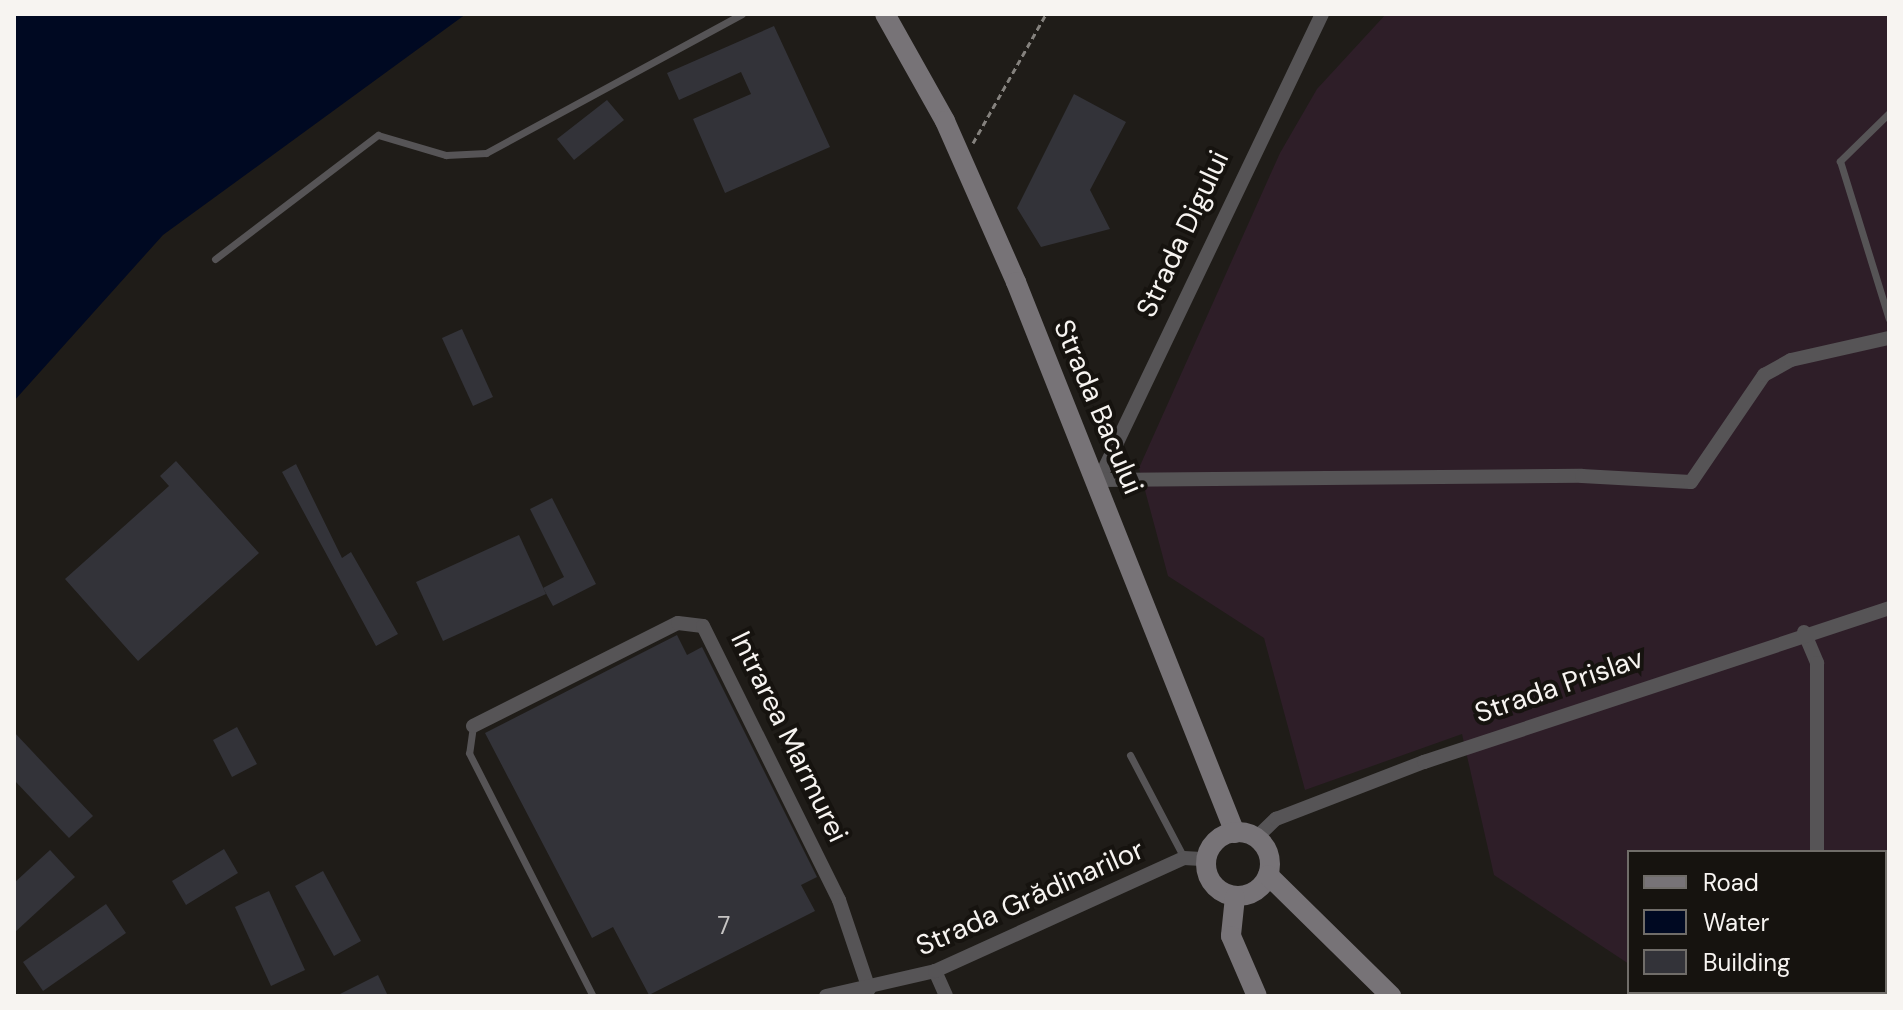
<!DOCTYPE html>
<html>
<head>
<meta charset="utf-8">
<style>
	body { margin:0 }
	#map { position:relative; width:1903px; height:1010px; overflow:hidden; background:#1f1c18; font-family:"DM Sans",sans-serif }
	div>[style] { position:absolute }
	.industrial>* { inset:0; background:#2e1e28 }
	.water>* { inset:0; background:#000922 }
	.building>* { inset:0; background:#333339 }
	.path>* { height:3px; margin-top:-1.5px; transform-origin:0; background:repeating-linear-gradient(90deg,#85827e 0 6px,transparent 0 10px) }
	.lane>* { height:7px; margin:-3.5px; padding:0 3.5px; transform-origin:3.5px; border-radius:3.5px; background:#565456 }
	.street>* { height:14px; margin:-7px; padding:0 7px; transform-origin:7px; border-radius:7px; background:#565456 }
	.secondary>* { height:20px; margin:-10px; padding:0 10px; transform-origin:10px; border-radius:10px; background:#777377 }
	.secondary>.ring { margin:-10px; padding:0; box-sizing:content-box; background:none; border:20px solid #777377; border-radius:50% }
	span { translate:-50% -50%; white-space:nowrap; text-align:center; line-height:1.15; -webkit-text-stroke:8px #16130f; paint-order:stroke }
	.number-label { font-size:24px; color:#c6c4c3 }
	.number-label span { -webkit-text-stroke-width:0 }
	.street-label { font-size:28px; color:#f7f4f1 }
	.frame { position:absolute; inset:0; border:16px solid #f7f4f1; pointer-events:none }
	.legend { position:absolute; left:1627px; top:850px; width:260px; height:144px; box-sizing:border-box; background:#16130f; border:2px solid #706d69; margin:0; padding:10px 14px; list-style:none; font-size:24px; color:#f7f4f1 }
	.legend li { display:flex; align-items:center; gap:16px; height:40px }
	.legend b { width:40px; border:2px solid #706d69 }
</style>
</head>
<body>
<div id="map">
	<div class="industrial">
		<div style="clip-path:polygon(1386px 14px,1889px 14px,1889px 996px,1678px 992px,1885px 992px,1885px 852px,1629px 852px,1629px 964px,1494px 875px,1462px 734px,1305px 790px,1264px 638px,1168px 576px,1139px 468px,1280px 153px,1317px 89px)"></div>
	</div>
	<div class="water">
		<div style="clip-path:polygon(14px 14px,466px 14px,163px 235px,14px 401px)"></div>
	</div>
	<div class="building">
		<div style="clip-path:polygon(774px 26px,830px 147px,725px 193px,693px 119px,751px 94px,741px 72px,679px 100px,667px 73px)"></div>
		<div style="clip-path:polygon(1074px 94px,1126px 122px,1090px 190px,1110px 229px,1041px 247px,1017px 208px)"></div>
		<div style="clip-path:polygon(607px 100px,624px 120px,574px 160px,557px 139px)"></div>
		<div style="clip-path:polygon(462px 329px,493px 397px,473px 406px,442px 338px)"></div>
		<div style="clip-path:polygon(176px 461px,259px 553px,138px 661px,65px 579px,169px 486px,160px 476px)"></div>
		<div style="clip-path:polygon(296px 464px,342px 558px,351px 552px,398px 634px,376px 646px,282px 472px)"></div>
		<div style="clip-path:polygon(552px 498px,596px 584px,553px 606px,543px 588px,564px 577px,530px 509px)"></div>
		<div style="clip-path:polygon(519px 535px,546px 594px,443px 641px,416px 582px)"></div>
		<div style="clip-path:polygon(677px 635px,687px 655px,702px 647px,817px 877px,801px 885px,815px 911px,649px 995px,613px 927px,592px 938px,485px 733px)"></div>
		<div style="clip-path:polygon(237px 727px,257px 764px,232px 777px,213px 740px)"></div>
		<div style="clip-path:polygon(14px 732px,93px 816px,69px 838px,14px 780px)"></div>
		<div style="clip-path:polygon(224px 849px,238px 873px,186px 905px,172px 881px)"></div>
		<div style="clip-path:polygon(50px 850px,75px 877px,14px 933px,14px 883px)"></div>
		<div style="clip-path:polygon(323px 871px,361px 941px,334px 956px,295px 886px)"></div>
		<div style="clip-path:polygon(269px 891px,305px 970px,271px 986px,235px 907px)"></div>
		<div style="clip-path:polygon(106px 904px,126px 933px,43px 991px,23px 962px)"></div>
		<div style="clip-path:polygon(378px 975px,388px 996px,336px 996px)"></div>
	</div>
	<div class="path">
		<div style="left:973px;top:143px;width:148px;rotate:-60.5deg"></div>
	</div>
	<div class="lane">
		<div style="left:1889px;top:113px;width:69px;rotate:135.6deg"></div>
		<div style="left:1840px;top:161px;width:165px;rotate:72.8deg"></div>
		<div style="left:215px;top:259px;width:205px;rotate:-37.3deg"></div>
		<div style="left:378px;top:135px;width:71px;rotate:16.4deg"></div>
		<div style="left:446px;top:155px;width:40px;rotate:-2.9deg"></div>
		<div style="left:486px;top:153px;width:291px;rotate:-28.5deg"></div>
		<div style="left:473px;top:726px;width:27px;rotate:98deg"></div>
		<div style="left:469px;top:753px;width:273px;rotate:63deg"></div>
		<div style="left:1130px;top:755px;width:116px;rotate:62.3deg"></div>
	</div>
	<div class="street">
		<div style="left:1322px;top:14px;width:517px;rotate:115.57deg"></div>
		<div style="left:1099px;top:480px;width:483px;rotate:-0.5deg"></div>
		<div style="left:1582px;top:476px;width:109px;rotate:3.2deg"></div>
		<div style="left:1691px;top:482px;width:130px;rotate:-55.7deg"></div>
		<div style="left:1764px;top:375px;width:31px;rotate:-29deg"></div>
		<div style="left:1791px;top:360px;width:100px;rotate:-12.7deg"></div>
		<div style="left:1804px;top:632px;width:34px;rotate:67deg"></div>
		<div style="left:1817px;top:663px;width:189px;rotate:90deg"></div>
		<div style="left:473px;top:726px;width:229px;rotate:-26.7deg"></div>
		<div style="left:678px;top:623px;width:25px;rotate:7deg"></div>
		<div style="left:703px;top:626px;width:306px;rotate:63.6deg"></div>
		<div style="left:839px;top:900px;width:94px;rotate:71.4deg"></div>
		<div style="left:1256px;top:838px;width:28px;rotate:-44deg"></div>
		<div style="left:1276px;top:819px;width:159px;rotate:-21.1deg"></div>
		<div style="left:1424px;top:762px;width:490px;rotate:-18.3deg"></div>
		<div style="left:935px;top:971px;width:27px;rotate:66deg"></div>
		<div style="left:826px;top:996px;width:112px;rotate:-12.9deg"></div>
		<div style="left:935px;top:971px;width:273px;rotate:-24.4deg"></div>
		<div style="left:1184px;top:858px;width:22px;rotate:3deg"></div>
		<div style="left:1817px;top:996px;width:4px;rotate:-90deg"></div>
	</div>
	<div class="secondary">
		<div style="left:885px;top:14px;width:123px;rotate:60.7deg"></div>
		<div style="left:945px;top:121px;width:176px;rotate:66.2deg"></div>
		<div style="left:1016px;top:282px;width:593px;rotate:68.32deg"></div>
		<div class="ring" style="left:1206px;top:832px;width:44px;height:44px"></div>
		<div style="left:1268px;top:875px;width:173px;rotate:44.5deg"></div>
		<div style="left:1235px;top:897px;width:39px;rotate:96deg"></div>
		<div style="left:1231px;top:936px;width:65px;rotate:66.6deg"></div>
	</div>
	<div class="number-label">
		<span style="left:724px;top:926px">7</span>
	</div>
	<div class="street-label">
		<span style="left:1183px;top:234px;rotate:-65deg">Strada Digului</span>
		<span style="left:1098px;top:407px;rotate:67deg">Strada Bacului</span>
		<span style="left:1559px;top:686px;rotate:-19deg">Strada Prislav</span>
		<span style="left:789px;top:737px;rotate:64deg">Intrarea Marmurei</span>
		<span style="left:1030px;top:898px;rotate:-24deg">Strada Grădinarilor</span>
	</div>
	<div class="frame"></div>
	<ul class="legend">
	<li><b style="height:10px;background:#777377"></b>Road</li>
	<li><b style="height:22px;background:#000922"></b>Water</li>
	<li><b style="height:22px;background:#333339"></b>Building</li>
	</ul>
</div>
</body>
</html>
